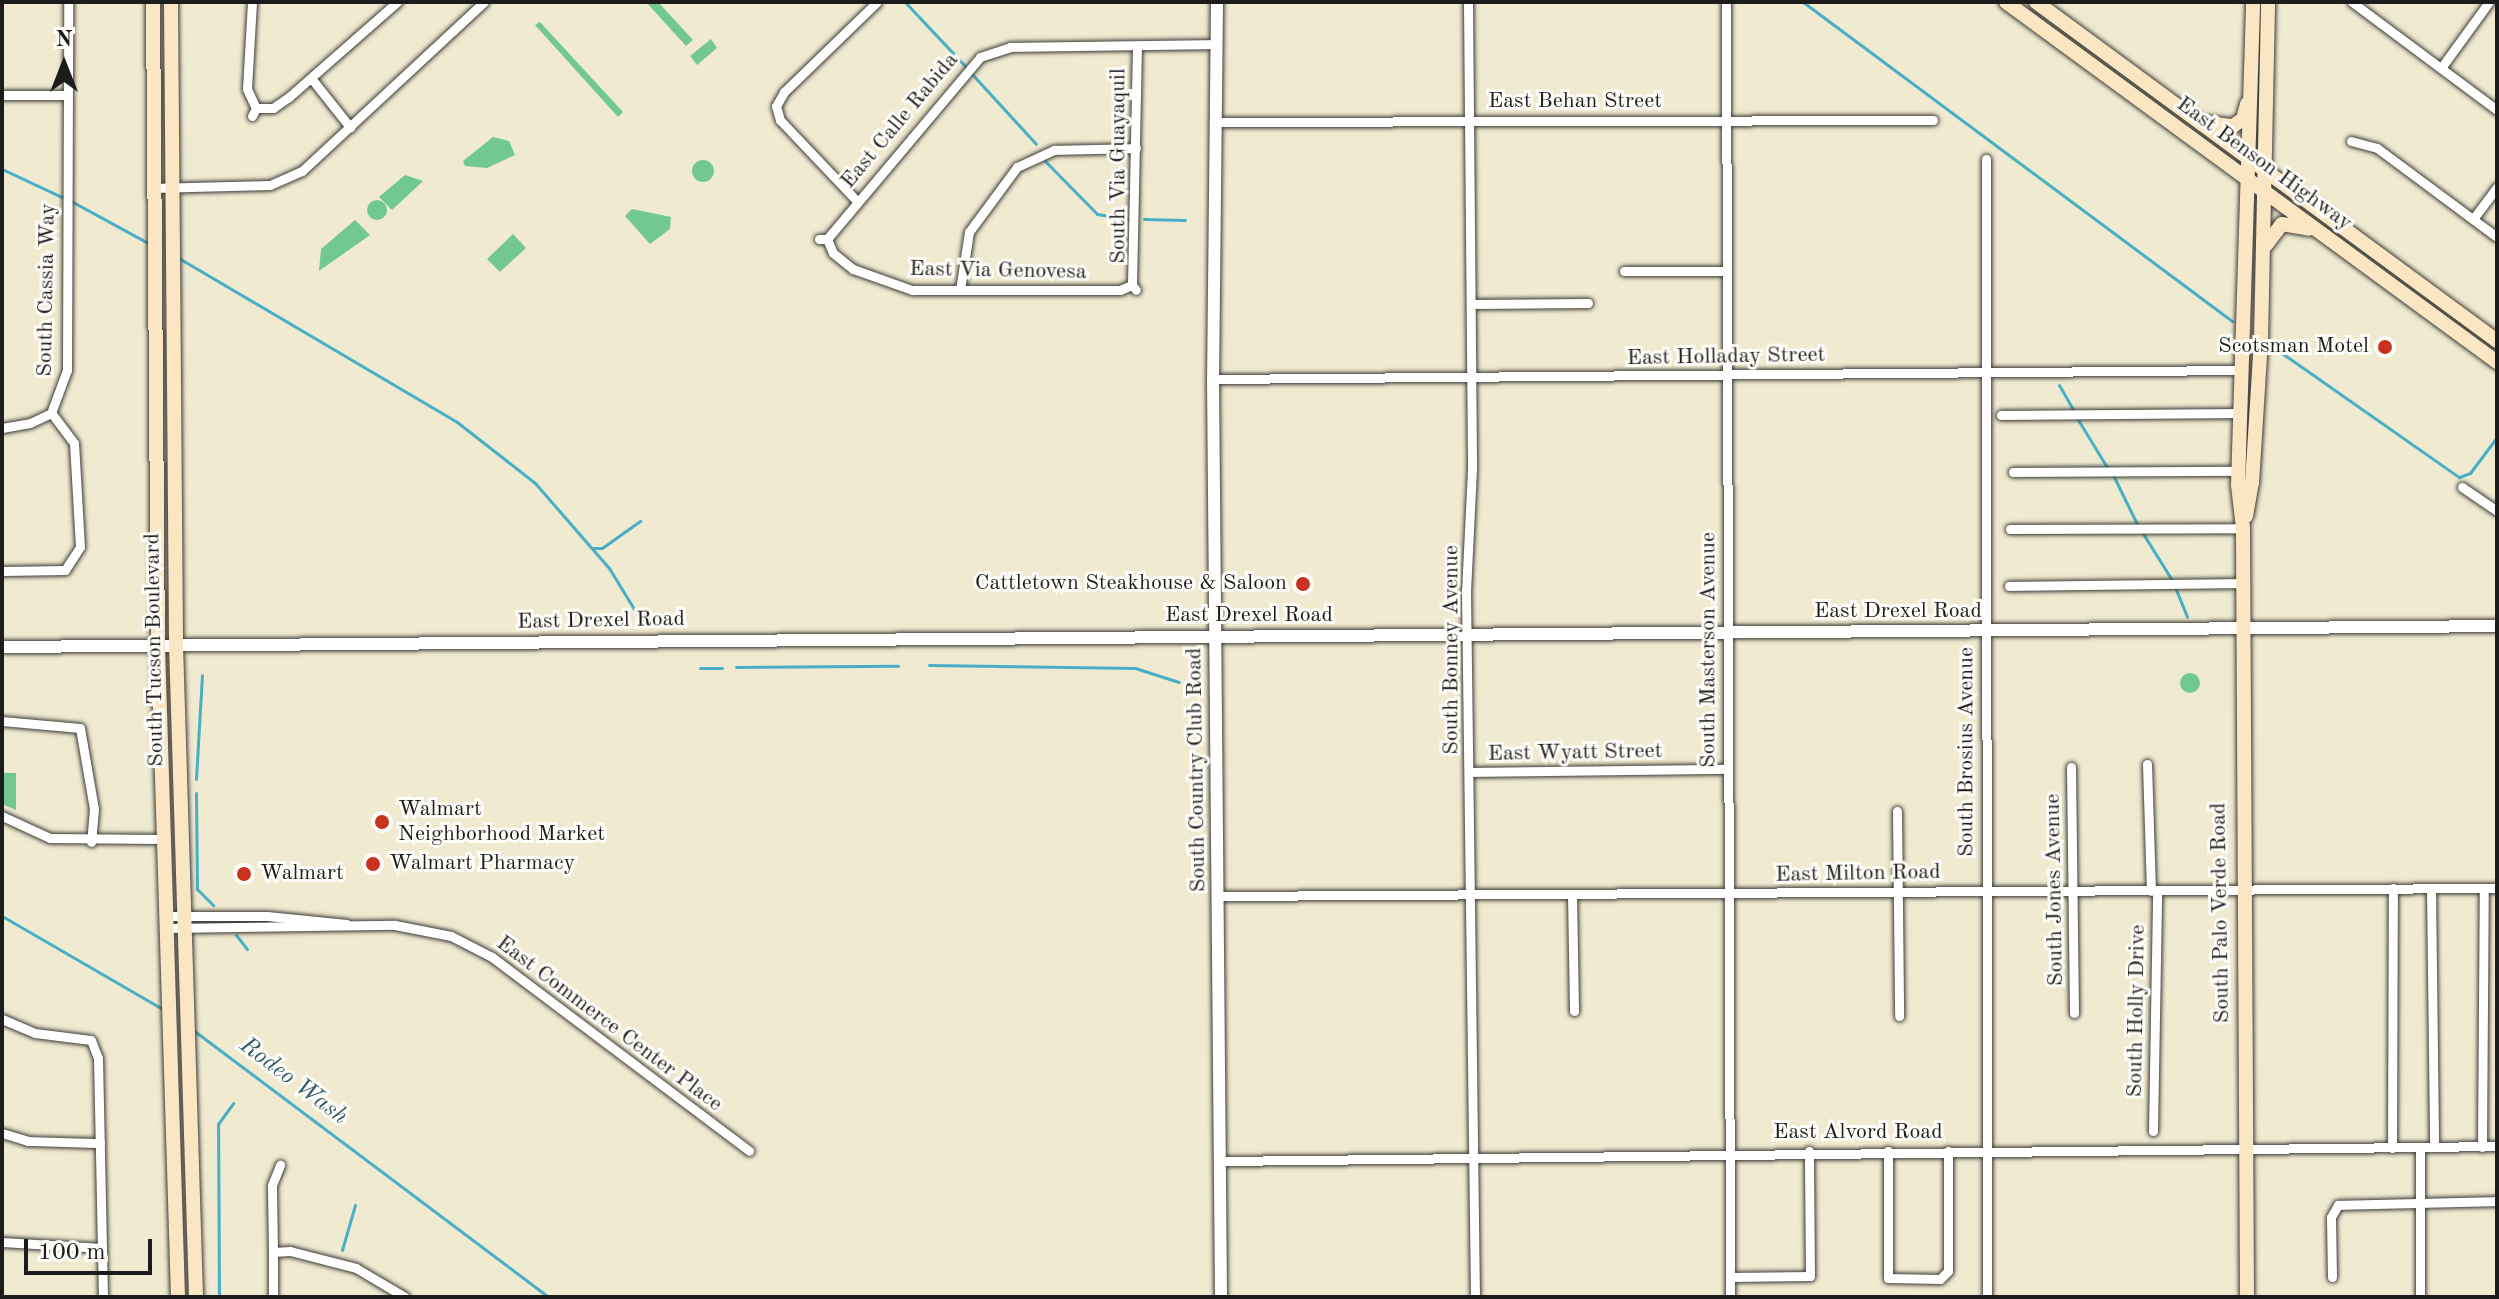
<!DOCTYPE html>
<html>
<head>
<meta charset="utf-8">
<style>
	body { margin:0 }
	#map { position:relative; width:2499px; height:1299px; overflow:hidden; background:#efead0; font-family:"Old Standard TT",serif }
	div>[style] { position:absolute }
	.green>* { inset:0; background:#72c98f }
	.round { border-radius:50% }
	.stream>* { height:3px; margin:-1.5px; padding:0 1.5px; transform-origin:1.5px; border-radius:1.5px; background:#48afc7 }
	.roads { filter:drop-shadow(0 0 2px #3c3b37) drop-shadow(0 0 2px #3c3b37) }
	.minor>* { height:9px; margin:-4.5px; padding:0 4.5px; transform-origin:4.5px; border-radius:4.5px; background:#fff }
	.tertiary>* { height:12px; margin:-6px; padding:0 6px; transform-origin:6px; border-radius:6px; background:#fff }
	.secondary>* { height:14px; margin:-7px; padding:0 7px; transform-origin:7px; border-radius:7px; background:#fbe6c3 }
	.dots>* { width:22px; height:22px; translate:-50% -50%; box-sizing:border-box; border:4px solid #fdfcf7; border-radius:50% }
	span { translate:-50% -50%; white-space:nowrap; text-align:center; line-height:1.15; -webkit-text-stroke:6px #fdfcf7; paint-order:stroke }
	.street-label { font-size:22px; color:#1c1c1c }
	.poi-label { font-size:22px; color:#1c1c1c }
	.right { translate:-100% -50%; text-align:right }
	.left { translate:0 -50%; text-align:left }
	.water-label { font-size:24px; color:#305e69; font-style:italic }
	.frame { position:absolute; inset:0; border:4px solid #1c1c1c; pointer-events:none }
	.north { position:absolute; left:24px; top:24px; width:80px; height:80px; -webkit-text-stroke:6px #fdfcf7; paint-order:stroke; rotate:0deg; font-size:22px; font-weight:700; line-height:32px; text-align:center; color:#1c1c1c }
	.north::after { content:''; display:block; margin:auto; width:28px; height:36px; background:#1c1c1c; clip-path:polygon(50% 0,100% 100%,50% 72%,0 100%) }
	.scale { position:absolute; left:24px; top:1239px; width:128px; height:36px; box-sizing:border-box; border:4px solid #1c1c1c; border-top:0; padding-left:10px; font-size:24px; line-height:28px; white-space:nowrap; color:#1c1c1c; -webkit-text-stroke:6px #fdfcf7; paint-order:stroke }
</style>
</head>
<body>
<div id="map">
	<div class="green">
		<div style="clip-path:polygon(646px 2px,658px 2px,693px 40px,686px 46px)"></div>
		<div style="clip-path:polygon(540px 22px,623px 112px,618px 117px,535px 25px)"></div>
		<div style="clip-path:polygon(711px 39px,717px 48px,697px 65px,690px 56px)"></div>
		<div style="clip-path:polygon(493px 137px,509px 141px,515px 155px,487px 168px,465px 166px,463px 161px)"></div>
		<div class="round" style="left:692px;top:160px;width:22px;height:22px"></div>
		<div style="clip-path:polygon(405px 175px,423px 181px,392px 210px,379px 197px)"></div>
		<div class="round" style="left:367px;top:200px;width:20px;height:20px"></div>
		<div style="clip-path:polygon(632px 209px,671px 217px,670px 229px,650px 244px,625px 216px)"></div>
		<div style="clip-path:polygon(355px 220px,370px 235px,319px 271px,321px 249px)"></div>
		<div style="clip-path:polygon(513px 234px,526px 248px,500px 272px,487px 259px)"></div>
		<div class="round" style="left:2180px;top:673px;width:20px;height:20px"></div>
		<div style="clip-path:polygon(2px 773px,16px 773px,16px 810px,2px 804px)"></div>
	</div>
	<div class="stream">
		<div style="left:905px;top:2px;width:89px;rotate:46.8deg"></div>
		<div style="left:1803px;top:2px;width:535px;rotate:36.63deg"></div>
		<div style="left:971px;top:73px;width:96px;rotate:47.5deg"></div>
		<div style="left:1045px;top:161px;width:74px;rotate:45.5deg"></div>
		<div style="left:1097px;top:214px;width:31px;rotate:9deg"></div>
		<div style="left:2px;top:169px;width:68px;rotate:25.1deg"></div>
		<div style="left:71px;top:201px;width:88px;rotate:28.6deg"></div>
		<div style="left:1144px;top:219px;width:41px;rotate:1.4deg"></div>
		<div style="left:177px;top:257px;width:325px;rotate:30.5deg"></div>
		<div style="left:457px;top:422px;width:99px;rotate:38deg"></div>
		<div style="left:535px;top:483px;width:113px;rotate:49deg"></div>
		<div style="left:609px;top:568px;width:63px;rotate:58.6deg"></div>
		<div style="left:2266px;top:342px;width:236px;rotate:35deg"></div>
		<div style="left:2459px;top:477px;width:12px;rotate:-20deg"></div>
		<div style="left:2470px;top:473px;width:45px;rotate:-53.1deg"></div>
		<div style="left:2059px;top:385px;width:30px;rotate:60deg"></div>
		<div style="left:2077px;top:418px;width:60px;rotate:58.7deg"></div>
		<div style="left:2113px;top:475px;width:57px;rotate:63.9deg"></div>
		<div style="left:2142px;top:532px;width:57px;rotate:58deg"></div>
		<div style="left:592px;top:548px;width:10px"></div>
		<div style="left:602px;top:548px;width:47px;rotate:-35.4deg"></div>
		<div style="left:2175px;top:587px;width:32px;rotate:68deg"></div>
		<div style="left:929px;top:665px;width:206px;rotate:0.8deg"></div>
		<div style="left:1135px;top:668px;width:46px;rotate:17.7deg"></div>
		<div style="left:736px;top:667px;width:162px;rotate:-0.4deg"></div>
		<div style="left:700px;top:668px;width:22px"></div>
		<div style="left:196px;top:779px;width:104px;rotate:-86.7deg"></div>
		<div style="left:196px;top:793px;width:96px;rotate:89.4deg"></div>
		<div style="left:197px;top:889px;width:23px;rotate:45deg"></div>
		<div style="left:2px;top:916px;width:187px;rotate:30.1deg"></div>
		<div style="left:236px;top:935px;width:18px;rotate:52deg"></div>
		<div style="left:193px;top:1030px;width:445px;rotate:36.9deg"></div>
		<div style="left:342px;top:1250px;width:47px;rotate:-73.9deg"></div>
		<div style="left:219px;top:1297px;width:173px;rotate:-90.3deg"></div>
		<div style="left:218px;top:1124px;width:26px;rotate:-54deg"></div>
	</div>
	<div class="roads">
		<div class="minor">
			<div style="left:252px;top:2px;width:87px;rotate:93.3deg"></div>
			<div style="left:247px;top:89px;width:21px;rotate:65deg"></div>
			<div style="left:1468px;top:2px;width:467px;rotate:89.5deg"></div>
			<div style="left:1472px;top:469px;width:122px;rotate:92.8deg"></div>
			<div style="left:1466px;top:591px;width:706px;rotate:89.27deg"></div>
			<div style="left:1726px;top:2px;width:1295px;rotate:89.82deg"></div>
			<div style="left:2352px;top:2px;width:181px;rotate:36.7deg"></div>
			<div style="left:2441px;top:68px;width:82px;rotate:-54deg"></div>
			<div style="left:311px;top:78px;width:63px;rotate:51.5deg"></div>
			<div style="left:2px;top:95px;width:65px"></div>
			<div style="left:776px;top:106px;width:16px;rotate:-60deg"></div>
			<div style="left:784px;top:92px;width:129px;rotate:-44.1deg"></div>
			<div style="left:776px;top:106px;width:15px;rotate:74deg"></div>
			<div style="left:780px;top:120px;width:112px;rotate:46.5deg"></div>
			<div style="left:252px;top:116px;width:9px;rotate:-63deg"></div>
			<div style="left:256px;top:108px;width:17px"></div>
			<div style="left:273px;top:108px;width:19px;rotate:-35deg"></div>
			<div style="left:289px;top:97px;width:144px;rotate:-41.3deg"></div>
			<div style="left:1217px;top:122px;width:716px;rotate:-0.16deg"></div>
			<div style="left:2351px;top:141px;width:27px;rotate:15deg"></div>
			<div style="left:2377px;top:148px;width:149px;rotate:36.6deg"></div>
			<div style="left:1986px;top:159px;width:1138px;rotate:89.95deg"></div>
			<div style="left:152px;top:188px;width:118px;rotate:-1.5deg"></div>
			<div style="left:270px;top:185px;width:35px;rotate:-24deg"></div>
			<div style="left:302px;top:171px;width:248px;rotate:-42.9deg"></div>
			<div style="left:2473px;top:219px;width:40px;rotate:-53deg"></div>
			<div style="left:819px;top:239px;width:8px"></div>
			<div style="left:827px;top:239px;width:238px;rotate:-49.9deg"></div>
			<div style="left:980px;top:57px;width:32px;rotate:-18deg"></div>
			<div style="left:1010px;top:47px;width:206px;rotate:-0.8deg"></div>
			<div style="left:827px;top:239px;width:15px;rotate:67deg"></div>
			<div style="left:833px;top:253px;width:26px;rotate:39deg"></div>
			<div style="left:853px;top:269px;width:63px;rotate:19.6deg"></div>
			<div style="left:912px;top:290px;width:208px"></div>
			<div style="left:1120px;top:290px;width:13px;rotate:-23deg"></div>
			<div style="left:1132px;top:285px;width:6px;rotate:51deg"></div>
			<div style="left:1624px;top:271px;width:103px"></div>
			<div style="left:1132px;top:285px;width:239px;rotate:-88.8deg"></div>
			<div style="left:960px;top:290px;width:59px;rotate:-81.2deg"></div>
			<div style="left:969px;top:232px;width:81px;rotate:-53.6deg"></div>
			<div style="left:1017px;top:167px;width:41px;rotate:-24.7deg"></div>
			<div style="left:1054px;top:150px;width:82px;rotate:-1.4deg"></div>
			<div style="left:1471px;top:304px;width:117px;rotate:-0.5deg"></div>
			<div style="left:1213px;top:379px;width:1028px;rotate:-0.5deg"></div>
			<div style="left:2001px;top:415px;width:238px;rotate:-0.5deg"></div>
			<div style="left:2px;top:428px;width:28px;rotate:-10deg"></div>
			<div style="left:30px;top:423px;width:23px;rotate:-25deg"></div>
			<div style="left:2013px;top:472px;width:225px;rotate:-0.3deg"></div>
			<div style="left:2462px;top:487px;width:42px;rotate:34.4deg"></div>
			<div style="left:2010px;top:529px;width:233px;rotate:-0.2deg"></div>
			<div style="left:2px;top:571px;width:63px;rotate:-0.9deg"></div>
			<div style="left:65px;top:570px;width:27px;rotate:-57deg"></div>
			<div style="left:80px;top:547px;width:104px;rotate:-93.3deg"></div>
			<div style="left:74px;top:443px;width:38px;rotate:-127deg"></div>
			<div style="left:51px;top:413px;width:46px;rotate:-69.6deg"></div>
			<div style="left:67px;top:370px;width:368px;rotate:-89.8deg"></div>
			<div style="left:2009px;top:586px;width:232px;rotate:-0.7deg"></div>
			<div style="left:2px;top:721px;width:78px;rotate:5.1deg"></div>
			<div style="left:80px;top:728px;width:82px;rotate:80.2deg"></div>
			<div style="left:94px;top:809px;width:33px;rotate:95deg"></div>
			<div style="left:2147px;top:764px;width:127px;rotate:88.2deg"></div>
			<div style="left:2071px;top:767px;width:246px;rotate:89.3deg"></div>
			<div style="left:1471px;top:772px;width:257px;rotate:-0.7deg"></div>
			<div style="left:1897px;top:811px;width:205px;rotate:89.4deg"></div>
			<div style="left:2px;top:816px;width:53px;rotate:24.6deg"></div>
			<div style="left:50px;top:838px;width:113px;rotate:0.5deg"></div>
			<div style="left:2431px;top:888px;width:259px;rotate:89.3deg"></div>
			<div style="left:1572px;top:894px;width:117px;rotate:89deg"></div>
			<div style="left:1220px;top:896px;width:1277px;rotate:-0.36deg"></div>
			<div style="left:167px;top:916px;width:100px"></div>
			<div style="left:267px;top:916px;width:80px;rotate:5.7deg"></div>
			<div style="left:168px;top:928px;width:227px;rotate:-0.8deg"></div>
			<div style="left:395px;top:925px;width:57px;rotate:11.1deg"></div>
			<div style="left:451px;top:936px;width:46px;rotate:27.1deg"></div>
			<div style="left:492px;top:957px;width:322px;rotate:37deg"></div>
			<div style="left:2px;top:1019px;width:36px;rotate:23deg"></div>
			<div style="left:35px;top:1033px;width:56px;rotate:7.1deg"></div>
			<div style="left:91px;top:1040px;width:19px;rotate:69deg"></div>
			<div style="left:98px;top:1058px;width:239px;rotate:88.8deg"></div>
			<div style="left:2153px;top:1131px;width:240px;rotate:-89deg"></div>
			<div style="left:2px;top:1133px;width:27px;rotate:17deg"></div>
			<div style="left:28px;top:1141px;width:72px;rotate:1.6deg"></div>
			<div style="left:2420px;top:1147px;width:150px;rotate:90deg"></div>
			<div style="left:2482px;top:1147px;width:259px;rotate:-89.6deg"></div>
			<div style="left:2392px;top:1148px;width:260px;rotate:-89.8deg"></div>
			<div style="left:1888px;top:1151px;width:127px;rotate:90deg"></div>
			<div style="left:1888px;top:1278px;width:52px;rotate:1.1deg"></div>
			<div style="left:1940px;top:1279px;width:11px;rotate:-45deg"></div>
			<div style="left:1948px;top:1271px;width:120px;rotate:-90deg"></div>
			<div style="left:1220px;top:1161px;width:1277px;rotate:-0.67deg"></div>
			<div style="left:2px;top:1242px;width:100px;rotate:3.4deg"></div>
			<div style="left:273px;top:1252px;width:67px;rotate:-90.9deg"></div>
			<div style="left:272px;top:1185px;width:22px;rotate:-68deg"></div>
			<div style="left:1730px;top:1277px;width:80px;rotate:-0.7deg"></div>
			<div style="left:1810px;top:1276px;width:125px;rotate:-90.5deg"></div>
			<div style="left:2332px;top:1277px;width:60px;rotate:-91deg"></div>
			<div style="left:2331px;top:1217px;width:14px;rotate:-60deg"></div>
			<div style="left:2338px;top:1205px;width:159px;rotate:-1.4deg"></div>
			<div style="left:273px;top:1297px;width:45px;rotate:-90deg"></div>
			<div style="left:273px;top:1252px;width:17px;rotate:-3deg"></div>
			<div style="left:290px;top:1251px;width:68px;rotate:14.4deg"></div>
			<div style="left:356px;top:1268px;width:57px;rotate:30.6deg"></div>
		</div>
		<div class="tertiary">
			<div style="left:1217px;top:2px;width:377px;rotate:90.6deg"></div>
			<div style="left:1213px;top:379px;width:918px;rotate:89.5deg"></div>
			<div style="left:2px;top:647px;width:2495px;rotate:-0.48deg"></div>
		</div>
		<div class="secondary">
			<div style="left:153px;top:2px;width:644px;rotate:89.56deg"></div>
			<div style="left:158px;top:646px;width:651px;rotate:88.24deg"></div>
			<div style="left:171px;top:2px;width:643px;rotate:89.55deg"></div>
			<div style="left:176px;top:645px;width:652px;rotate:88.24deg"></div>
			<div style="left:2006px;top:2px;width:609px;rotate:36.25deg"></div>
			<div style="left:2036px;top:2px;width:572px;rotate:36.33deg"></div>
			<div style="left:2207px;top:123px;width:26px;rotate:7deg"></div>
			<div style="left:2233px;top:126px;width:12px;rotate:-35deg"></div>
			<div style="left:2243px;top:119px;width:16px;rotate:-75deg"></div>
			<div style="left:2266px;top:245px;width:26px;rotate:-53deg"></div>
			<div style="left:2282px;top:224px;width:27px;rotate:10deg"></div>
			<div style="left:2246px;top:516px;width:34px;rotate:-80deg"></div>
			<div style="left:2252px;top:483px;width:143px;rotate:-86.4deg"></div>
			<div style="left:2261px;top:340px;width:338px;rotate:-88.8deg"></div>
			<div style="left:2247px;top:1297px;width:769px;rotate:-90.3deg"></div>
			<div style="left:2243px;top:528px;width:43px;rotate:-96.6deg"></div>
			<div style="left:2238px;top:485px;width:483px;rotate:-88.2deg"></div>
		</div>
	</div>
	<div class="dots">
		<div style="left:2385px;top:347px;background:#c8321e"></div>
		<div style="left:1303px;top:584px;background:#c8321e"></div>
		<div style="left:382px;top:822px;background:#c8321e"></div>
		<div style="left:373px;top:864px;background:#c8321e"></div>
		<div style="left:244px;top:874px;background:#c8321e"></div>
	</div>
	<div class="street-label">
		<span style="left:1575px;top:102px">East Behan Street</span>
		<span style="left:900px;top:121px;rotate:-50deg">East Calle Rabida</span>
		<span style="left:2264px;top:164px;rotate:36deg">East Benson Highway</span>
		<span style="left:1119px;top:166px;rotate:-90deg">South Via Guayaquil</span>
		<span style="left:998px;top:271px;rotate:1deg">East Via Genovesa</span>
		<span style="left:47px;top:290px;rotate:-89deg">South Cassia Way</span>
		<span style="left:1726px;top:357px;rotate:-1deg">East Holladay Street</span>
		<span style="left:1898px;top:612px">East Drexel Road</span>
		<span style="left:1249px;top:616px">East Drexel Road</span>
		<span style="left:601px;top:621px;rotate:-1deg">East Drexel Road</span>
		<span style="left:155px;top:650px;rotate:-91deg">South Tucson Boulevard</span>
		<span style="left:1452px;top:650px;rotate:-90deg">South Bonney Avenue</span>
		<span style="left:1709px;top:650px;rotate:-90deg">South Masterson Avenue</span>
		<span style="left:1967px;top:752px;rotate:-90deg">South Brosius Avenue</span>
		<span style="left:1575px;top:753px;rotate:-1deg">East Wyatt Street</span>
		<span style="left:1197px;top:770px;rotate:-91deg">South Country Club Road</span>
		<span style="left:1858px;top:874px;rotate:-1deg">East Milton Road</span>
		<span style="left:2055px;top:890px;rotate:-91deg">South Jones Avenue</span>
		<span style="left:2221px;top:913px;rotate:-91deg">South Palo Verde Road</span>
		<span style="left:2137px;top:1011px;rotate:-89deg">South Holly Drive</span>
		<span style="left:609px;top:1024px;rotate:37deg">East Commerce Center Place</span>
		<span style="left:1858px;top:1133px">East Alvord Road</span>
	</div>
	<div class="poi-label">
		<span class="right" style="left:2369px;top:347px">Scotsman Motel</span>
		<span class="right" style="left:1287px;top:584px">Cattletown Steakhouse &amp; Saloon</span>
		<span class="left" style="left:398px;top:822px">Walmart<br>Neighborhood Market</span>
		<span class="left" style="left:389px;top:864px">Walmart Pharmacy</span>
		<span class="left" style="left:260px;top:874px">Walmart</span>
	</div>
	<div class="water-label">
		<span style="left:293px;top:1082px;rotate:37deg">Rodeo Wash</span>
	</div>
	<div class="frame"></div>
	<div class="north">N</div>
	<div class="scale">100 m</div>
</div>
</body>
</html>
